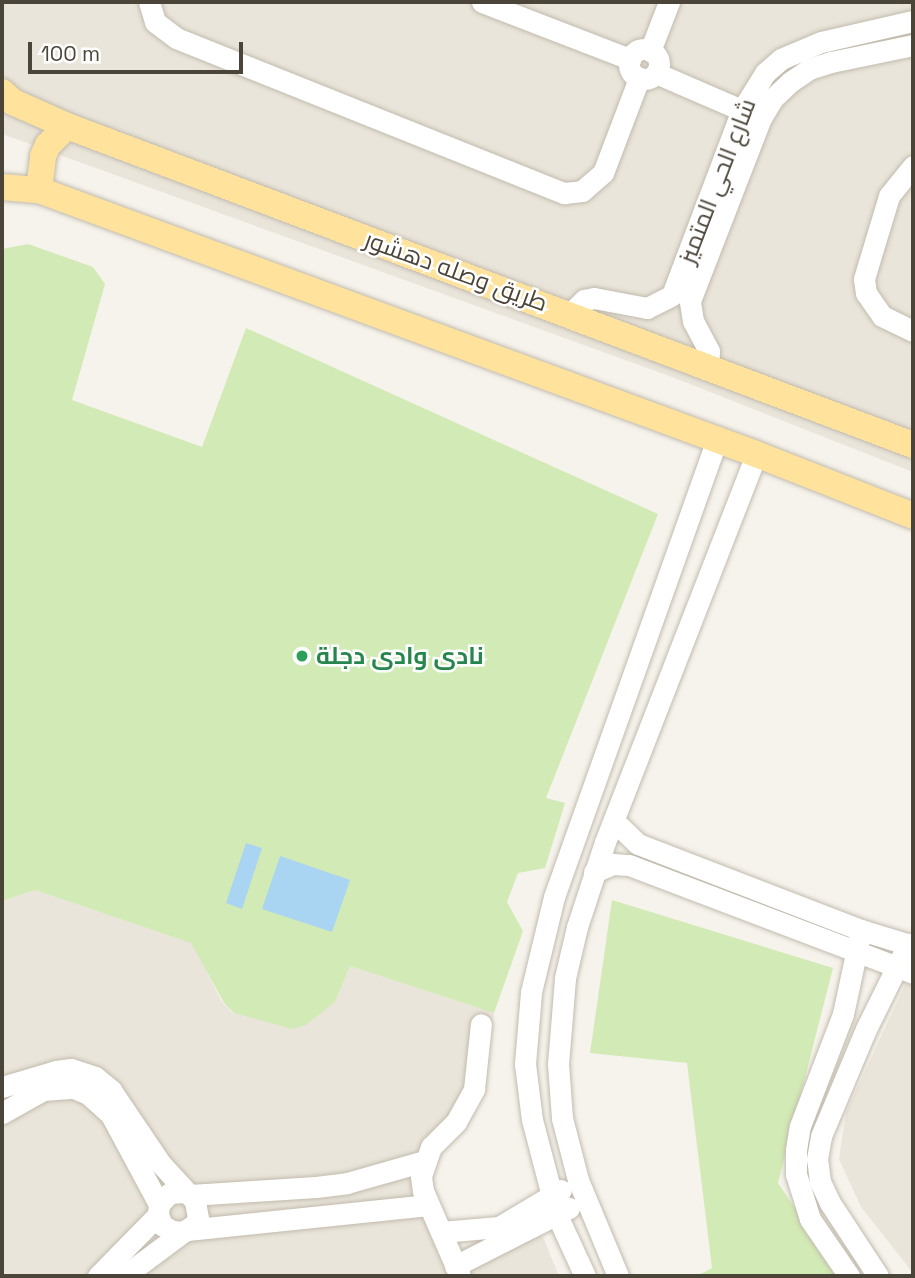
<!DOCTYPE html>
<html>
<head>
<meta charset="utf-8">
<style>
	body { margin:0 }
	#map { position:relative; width:915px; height:1278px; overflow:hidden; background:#f6f3ec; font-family:"Space Grotesk",Cairo,sans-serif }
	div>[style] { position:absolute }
	.residential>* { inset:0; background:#eae5da }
	.green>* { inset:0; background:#d2eab5 }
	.water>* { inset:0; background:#a9d4f2 }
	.roads { filter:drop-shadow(0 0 2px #c2bbae) drop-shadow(0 0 2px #c2bbae) }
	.minor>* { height:21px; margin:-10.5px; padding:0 10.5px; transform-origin:10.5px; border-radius:10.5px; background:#fff }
	.minor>.ring { margin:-10.5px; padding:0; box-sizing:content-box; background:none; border:21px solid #fff; border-radius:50% }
	.major>* { height:26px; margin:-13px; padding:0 13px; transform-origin:13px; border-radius:13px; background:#ffe39c }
	.dots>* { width:19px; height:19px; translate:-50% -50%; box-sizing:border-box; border:4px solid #fff; border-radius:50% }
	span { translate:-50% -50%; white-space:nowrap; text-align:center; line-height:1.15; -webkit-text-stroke:5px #fff; paint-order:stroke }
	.street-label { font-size:24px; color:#4b4439 }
	.leisure-label { font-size:24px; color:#27864d; font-weight:700 }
	.left { translate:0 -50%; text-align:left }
	.frame { position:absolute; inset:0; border:4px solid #4b4439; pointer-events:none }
	.scale { position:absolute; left:28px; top:42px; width:215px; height:32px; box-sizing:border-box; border:4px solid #4b4439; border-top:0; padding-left:9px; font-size:21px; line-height:24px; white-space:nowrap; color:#4b4439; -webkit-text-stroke:5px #fff; paint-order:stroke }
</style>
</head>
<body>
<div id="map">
	<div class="residential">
		<div style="clip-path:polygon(2px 2px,913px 2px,913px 472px,672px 377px,2px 134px)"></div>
		<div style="clip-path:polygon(35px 890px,192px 943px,222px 1002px,233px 1013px,335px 1002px,350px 966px,494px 1013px,481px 1095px,439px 1151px,431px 1177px,434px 1191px,459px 1249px,531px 1218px,536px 1220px,559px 1276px,2px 1276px,2px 901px)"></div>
		<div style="clip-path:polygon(906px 983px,913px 986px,913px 1273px,861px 1207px,839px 1159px,846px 1112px)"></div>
	</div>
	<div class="green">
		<div style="clip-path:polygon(28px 244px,93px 267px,105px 284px,72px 400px,202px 447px,246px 328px,658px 514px,546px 798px,565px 803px,545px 868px,518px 873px,507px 902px,523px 931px,494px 1013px,350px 966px,335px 1002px,306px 1025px,292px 1029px,234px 1013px,224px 1003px,191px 943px,35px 890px,2px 901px,2px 249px)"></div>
		<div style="clip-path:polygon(612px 900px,833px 968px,778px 1183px,841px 1276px,697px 1276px,712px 1268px,687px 1063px,590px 1053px)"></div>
	</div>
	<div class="water">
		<div style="clip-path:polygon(246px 843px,262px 848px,242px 909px,226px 903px)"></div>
		<div style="clip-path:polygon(280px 856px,350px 880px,332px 932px,262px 909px)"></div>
	</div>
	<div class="roads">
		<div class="minor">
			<div style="left:149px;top:2px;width:21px;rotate:73deg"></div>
			<div style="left:155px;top:22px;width:26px;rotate:37deg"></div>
			<div style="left:176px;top:38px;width:418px;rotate:21.8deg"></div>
			<div style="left:564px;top:193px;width:18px;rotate:-6deg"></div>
			<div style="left:582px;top:191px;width:28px;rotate:-41deg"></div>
			<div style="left:603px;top:173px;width:102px;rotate:-69.2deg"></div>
			<div style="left:482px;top:2px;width:159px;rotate:21.1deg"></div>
			<div class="ring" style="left:629px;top:49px;width:9px;height:9px"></div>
			<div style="left:650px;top:51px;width:53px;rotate:-68.8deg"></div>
			<div style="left:656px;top:73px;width:106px;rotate:23.4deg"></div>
			<div style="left:913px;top:166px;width:38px;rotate:129deg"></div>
			<div style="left:889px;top:196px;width:87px;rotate:106.8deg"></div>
			<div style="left:864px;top:279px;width:14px;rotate:82deg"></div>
			<div style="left:866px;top:293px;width:28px;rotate:55deg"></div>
			<div style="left:882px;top:316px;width:34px;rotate:26deg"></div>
			<div style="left:570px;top:314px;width:20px;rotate:-45deg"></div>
			<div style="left:584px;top:300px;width:10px;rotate:-11deg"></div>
			<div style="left:594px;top:298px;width:54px;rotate:10.7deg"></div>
			<div style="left:647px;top:308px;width:28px;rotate:-27deg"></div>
			<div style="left:672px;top:295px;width:198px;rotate:-69.3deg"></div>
			<div style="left:742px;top:110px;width:44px;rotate:-58.1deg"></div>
			<div style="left:765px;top:73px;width:21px;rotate:-41deg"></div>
			<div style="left:781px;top:59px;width:43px;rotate:-23deg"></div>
			<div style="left:821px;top:42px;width:94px;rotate:-12.9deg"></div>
			<div style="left:708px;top:366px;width:15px;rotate:-86deg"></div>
			<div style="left:709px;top:351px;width:34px;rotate:-118deg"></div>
			<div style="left:693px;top:321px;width:20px;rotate:-99deg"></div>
			<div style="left:690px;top:301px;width:196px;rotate:-68.8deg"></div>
			<div style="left:761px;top:118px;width:23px;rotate:-59deg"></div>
			<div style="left:773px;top:98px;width:23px;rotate:-43deg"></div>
			<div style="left:790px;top:82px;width:23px;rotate:-34deg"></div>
			<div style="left:809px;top:69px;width:23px;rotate:-18deg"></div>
			<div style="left:831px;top:62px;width:84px;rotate:-11.7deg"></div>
			<div style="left:614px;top:821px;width:33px;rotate:44deg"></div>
			<div style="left:638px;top:844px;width:239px;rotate:21.1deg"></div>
			<div style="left:861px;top:930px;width:54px;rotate:17.1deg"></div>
			<div style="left:594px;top:872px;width:21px;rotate:-23deg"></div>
			<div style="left:613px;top:864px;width:16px;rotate:4deg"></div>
			<div style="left:629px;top:865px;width:304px;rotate:20.8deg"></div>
			<div style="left:2px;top:1087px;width:56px;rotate:-16.5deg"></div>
			<div style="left:56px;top:1071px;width:15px;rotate:-8deg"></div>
			<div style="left:71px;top:1069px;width:25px;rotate:18deg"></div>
			<div style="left:95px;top:1077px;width:21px;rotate:39deg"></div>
			<div style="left:111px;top:1090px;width:89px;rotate:56deg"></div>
			<div style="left:161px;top:1164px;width:50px;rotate:47.4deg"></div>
			<div style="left:195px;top:1201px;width:17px;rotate:80deg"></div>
			<div style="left:198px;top:1218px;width:8px;rotate:120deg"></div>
			<div style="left:194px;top:1225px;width:13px;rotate:148deg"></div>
			<div style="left:183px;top:1232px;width:11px;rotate:-175deg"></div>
			<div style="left:172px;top:1231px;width:12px;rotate:-149deg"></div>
			<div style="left:162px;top:1225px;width:11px;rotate:-112deg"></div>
			<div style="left:158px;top:1215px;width:11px;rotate:-85deg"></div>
			<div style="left:159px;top:1204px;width:16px;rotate:-45deg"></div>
			<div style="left:170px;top:1193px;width:14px;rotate:-4deg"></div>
			<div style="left:2px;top:1113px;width:47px;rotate:-29.3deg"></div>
			<div style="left:43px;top:1090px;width:31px;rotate:-4deg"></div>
			<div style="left:74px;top:1088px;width:15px;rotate:23deg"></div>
			<div style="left:88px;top:1094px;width:31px;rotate:42deg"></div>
			<div style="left:111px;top:1115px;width:101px;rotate:61.7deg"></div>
			<div style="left:190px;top:1195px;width:126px;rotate:-3.6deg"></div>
			<div style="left:316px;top:1187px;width:31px;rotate:-7deg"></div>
			<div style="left:347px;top:1183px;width:80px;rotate:-15.9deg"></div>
			<div style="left:187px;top:1230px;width:243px;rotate:-5.9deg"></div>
			<div style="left:441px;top:1232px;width:58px;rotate:-4.9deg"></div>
			<div style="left:499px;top:1227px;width:72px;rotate:-30.8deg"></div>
			<div style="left:455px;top:1266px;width:128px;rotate:-27deg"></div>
			<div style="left:98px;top:1276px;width:86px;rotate:-45.5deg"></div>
			<div style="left:124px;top:1276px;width:74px;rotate:-36.7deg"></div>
			<div style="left:460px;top:1276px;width:93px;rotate:-113.5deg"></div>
			<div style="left:423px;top:1191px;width:15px;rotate:-98deg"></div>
			<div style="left:421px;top:1176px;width:31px;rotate:-71deg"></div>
			<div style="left:431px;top:1147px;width:35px;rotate:-45deg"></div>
			<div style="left:456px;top:1122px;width:38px;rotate:-61deg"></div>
			<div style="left:474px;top:1089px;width:65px;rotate:-83.9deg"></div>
			<div style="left:585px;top:1276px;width:67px;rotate:-114.7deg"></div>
			<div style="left:557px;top:1215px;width:98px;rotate:-104.7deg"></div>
			<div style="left:532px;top:1120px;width:56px;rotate:-97.1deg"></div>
			<div style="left:525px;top:1064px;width:72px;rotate:-85.2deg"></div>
			<div style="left:531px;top:992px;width:98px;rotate:-76.4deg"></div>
			<div style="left:554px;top:897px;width:485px;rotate:-70.4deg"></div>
			<div style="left:618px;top:1276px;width:104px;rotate:-112.6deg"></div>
			<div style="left:578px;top:1180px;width:64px;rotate:-104.5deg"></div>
			<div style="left:562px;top:1118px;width:54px;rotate:-94.2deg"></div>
			<div style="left:558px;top:1064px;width:86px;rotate:-85.3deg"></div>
			<div style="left:565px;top:978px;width:52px;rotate:-76.8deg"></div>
			<div style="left:577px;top:927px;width:89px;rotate:-71.8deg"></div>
			<div style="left:605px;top:842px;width:416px;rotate:-68.7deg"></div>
			<div style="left:849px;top:1276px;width:69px;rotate:-124.4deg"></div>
			<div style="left:810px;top:1219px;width:47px;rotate:-107.3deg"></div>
			<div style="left:796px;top:1174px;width:24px;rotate:-90deg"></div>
			<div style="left:796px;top:1150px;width:24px;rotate:-81deg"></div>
			<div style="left:800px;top:1126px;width:120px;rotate:-69deg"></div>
			<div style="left:843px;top:1014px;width:86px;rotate:-77.9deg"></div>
			<div style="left:878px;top:1276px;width:87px;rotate:-123.3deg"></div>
			<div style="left:830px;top:1203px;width:23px;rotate:-115deg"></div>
			<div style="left:820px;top:1182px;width:23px;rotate:-97deg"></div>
			<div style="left:817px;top:1159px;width:23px;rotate:-80deg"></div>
			<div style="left:821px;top:1136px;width:116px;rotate:-67.2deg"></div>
			<div style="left:866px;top:1029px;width:95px;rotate:-63.7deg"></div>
		</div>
		<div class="major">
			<div style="left:2px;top:92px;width:15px;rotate:42deg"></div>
			<div style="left:13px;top:102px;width:59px;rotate:24deg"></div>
			<div style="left:67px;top:126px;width:904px;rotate:20.66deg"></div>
			<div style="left:2px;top:187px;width:37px;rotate:5deg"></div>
			<div style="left:39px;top:190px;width:764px;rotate:20.21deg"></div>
			<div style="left:756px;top:454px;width:169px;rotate:21.5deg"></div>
			<div style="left:39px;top:190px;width:34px;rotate:-83deg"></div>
			<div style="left:43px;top:156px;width:12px;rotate:-66deg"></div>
			<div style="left:48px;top:145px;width:27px;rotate:-45deg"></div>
		</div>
	</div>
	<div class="dots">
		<div style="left:302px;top:656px;background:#2e9e5b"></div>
	</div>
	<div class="street-label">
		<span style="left:717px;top:181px;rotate:-69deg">شارع الحي المتميز</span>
		<span style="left:456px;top:271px;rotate:20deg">طريق وصله دهشور</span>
	</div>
	<div class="leisure-label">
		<span class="left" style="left:316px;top:656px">نادى وادى دجلة</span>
	</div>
	<div class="frame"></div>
	<div class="scale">100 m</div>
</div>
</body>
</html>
